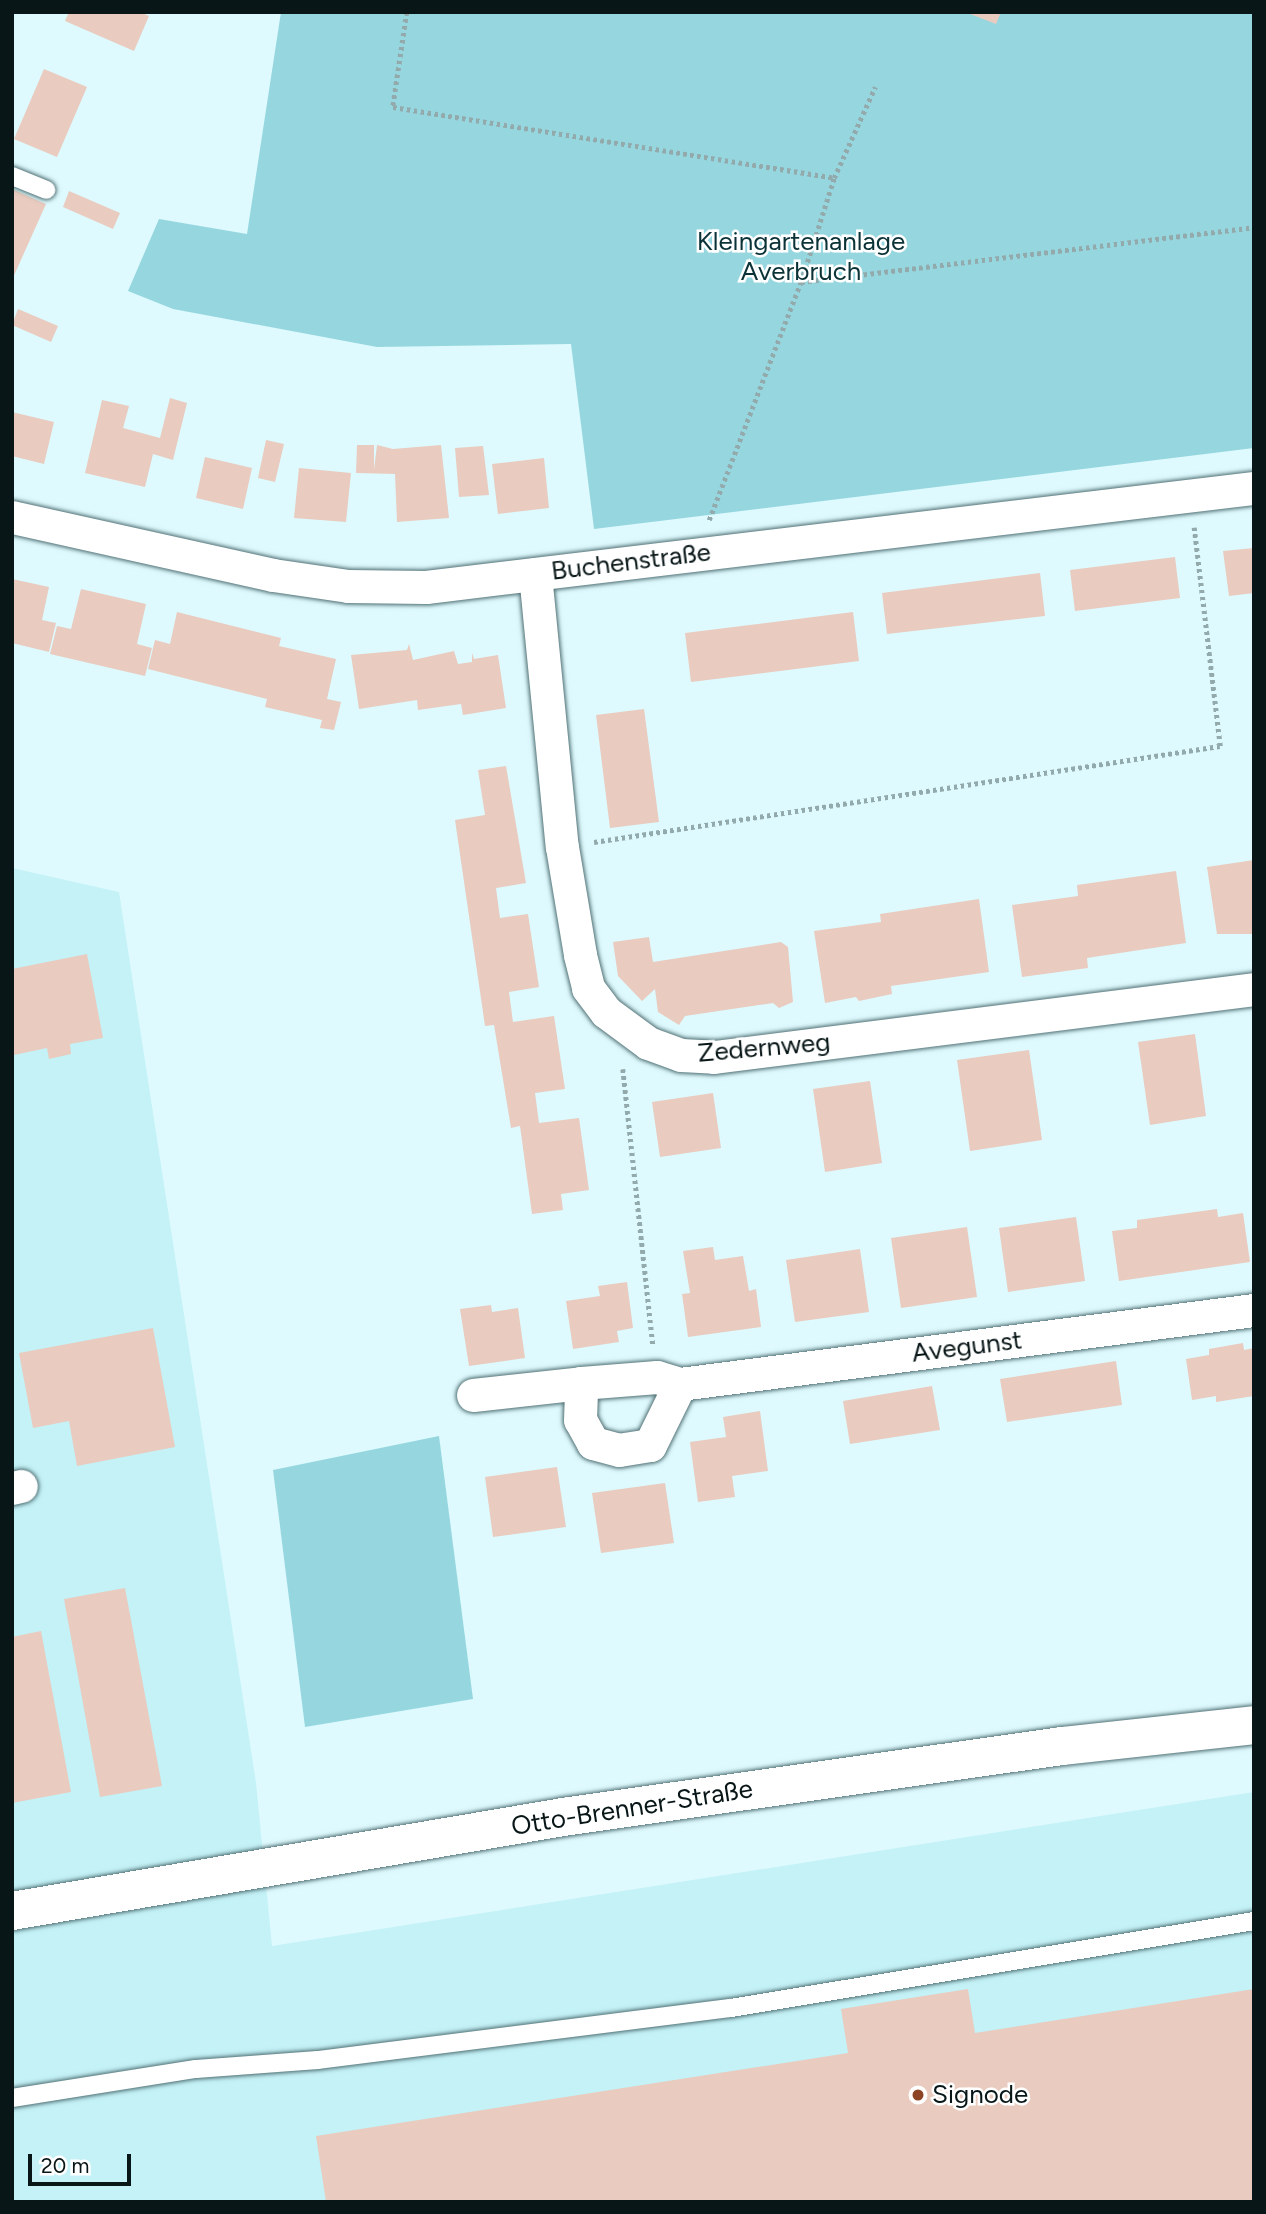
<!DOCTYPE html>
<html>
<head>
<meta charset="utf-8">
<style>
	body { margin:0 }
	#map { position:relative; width:1266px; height:2214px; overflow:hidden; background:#defafe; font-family:Figtree,sans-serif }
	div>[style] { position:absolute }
	.built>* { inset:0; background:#c4f2f7 }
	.green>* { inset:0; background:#96d7df }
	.building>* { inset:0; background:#e9cbbf }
	.path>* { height:4.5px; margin-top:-2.25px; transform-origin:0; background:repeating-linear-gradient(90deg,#93aaad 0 3.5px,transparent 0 7px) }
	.roads { filter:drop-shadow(0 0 2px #517175) drop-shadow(0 0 2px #517175) }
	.service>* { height:18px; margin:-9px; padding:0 9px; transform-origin:9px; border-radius:9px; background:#fff }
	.minor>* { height:33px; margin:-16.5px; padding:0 16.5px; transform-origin:16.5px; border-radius:16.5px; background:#fff }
	.secondary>* { height:38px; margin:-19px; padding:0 19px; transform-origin:19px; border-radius:19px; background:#fff }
	.dots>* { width:19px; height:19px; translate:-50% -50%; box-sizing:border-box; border:4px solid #fff; border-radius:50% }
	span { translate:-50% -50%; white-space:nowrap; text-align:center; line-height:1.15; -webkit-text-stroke:5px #fff; paint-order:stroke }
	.park-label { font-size:26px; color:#0b3337 }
	.street-label { font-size:26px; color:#091617 }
	.poi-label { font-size:26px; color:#091617 }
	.left { translate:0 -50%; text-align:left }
	.frame { position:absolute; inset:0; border:14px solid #091617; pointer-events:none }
	.scale { position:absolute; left:28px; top:2154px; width:103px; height:32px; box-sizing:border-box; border:4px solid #091617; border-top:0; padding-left:9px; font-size:21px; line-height:24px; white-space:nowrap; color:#091617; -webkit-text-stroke:5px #fff; paint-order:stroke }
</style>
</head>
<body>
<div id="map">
	<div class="built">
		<div style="clip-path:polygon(12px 868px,119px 892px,256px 1783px,272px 1946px,1254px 1792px,1254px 2202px,12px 2202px)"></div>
	</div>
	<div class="green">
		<div style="clip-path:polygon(281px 12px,1254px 12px,1254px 448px,594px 529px,571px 344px,377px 347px,173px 309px,128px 291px,159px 219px,247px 234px)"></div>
		<div style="clip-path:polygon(439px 1436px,473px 1699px,305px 1727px,273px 1470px)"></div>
	</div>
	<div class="building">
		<div style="clip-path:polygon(69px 12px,140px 12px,149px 16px,134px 51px,65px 21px)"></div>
		<div style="clip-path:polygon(965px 12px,1001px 12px,996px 24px)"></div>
		<div style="clip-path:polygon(44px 69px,87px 87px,57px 157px,14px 139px)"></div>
		<div style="clip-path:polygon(12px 189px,46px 204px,12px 280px)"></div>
		<div style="clip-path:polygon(69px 191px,120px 213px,113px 229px,63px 207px)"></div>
		<div style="clip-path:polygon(18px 309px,58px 326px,51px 342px,12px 325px)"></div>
		<div style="clip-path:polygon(170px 398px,187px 403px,173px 460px,153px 454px,145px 487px,85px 473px,102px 400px,129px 406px,123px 428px,160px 438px)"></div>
		<div style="clip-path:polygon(12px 412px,54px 422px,44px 464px,12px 456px)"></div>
		<div style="clip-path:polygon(266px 440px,284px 444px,275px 482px,258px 478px)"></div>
		<div style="clip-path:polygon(357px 445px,374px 445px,374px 470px,377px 445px,393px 449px,441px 445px,449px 518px,397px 522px,395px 474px,356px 473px)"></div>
		<div style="clip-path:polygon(483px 446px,489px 495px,459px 497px,455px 448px)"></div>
		<div style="clip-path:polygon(205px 457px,252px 468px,243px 509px,196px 498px)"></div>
		<div style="clip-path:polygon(544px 458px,549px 508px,498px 514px,492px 464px)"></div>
		<div style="clip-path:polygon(299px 468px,351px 473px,346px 522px,294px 518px)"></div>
		<div style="clip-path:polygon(1254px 548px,1254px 593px,1229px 596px,1223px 551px)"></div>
		<div style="clip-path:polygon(1175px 557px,1180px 598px,1075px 611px,1070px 570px)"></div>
		<div style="clip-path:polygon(1040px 573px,1045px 616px,887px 634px,882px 593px)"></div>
		<div style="clip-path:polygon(12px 579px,49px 587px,42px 620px,56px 623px,49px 652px,12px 643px)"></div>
		<div style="clip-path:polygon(81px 589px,146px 604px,137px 644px,152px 648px,145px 676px,50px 654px,57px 626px,71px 629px)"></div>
		<div style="clip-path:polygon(177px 612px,281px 638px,279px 646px,336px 659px,327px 699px,341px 702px,334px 730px,320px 728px,322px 720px,265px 707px,267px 699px,148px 669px,155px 640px,170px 644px)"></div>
		<div style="clip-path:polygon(853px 612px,859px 661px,691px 682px,685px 633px)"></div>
		<div style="clip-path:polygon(409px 644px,413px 660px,454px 651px,458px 664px,472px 662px,472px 653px,474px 659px,498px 655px,506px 708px,463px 715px,461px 704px,418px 710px,417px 700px,359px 709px,351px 655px,407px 650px)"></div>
		<div style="clip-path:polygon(644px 709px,659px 822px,610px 828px,596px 715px)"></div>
		<div style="clip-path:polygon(506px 766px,526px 883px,496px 888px,500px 918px,528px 914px,539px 987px,509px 992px,513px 1022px,554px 1016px,565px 1089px,535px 1093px,539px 1123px,579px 1118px,589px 1190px,561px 1194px,563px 1210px,532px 1214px,520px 1126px,511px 1128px,494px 1025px,485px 1026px,455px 820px,485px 815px,478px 770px)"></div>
		<div style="clip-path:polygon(1254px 860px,1254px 934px,1217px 934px,1207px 867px)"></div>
		<div style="clip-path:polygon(1176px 871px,1186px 943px,1087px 958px,1088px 968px,1022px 977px,1012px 905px,1078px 896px,1077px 885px)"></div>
		<div style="clip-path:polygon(979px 899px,989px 972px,891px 986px,892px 994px,859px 1001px,856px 997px,825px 1003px,814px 931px,881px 922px,880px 914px)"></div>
		<div style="clip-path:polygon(649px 937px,653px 962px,781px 942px,788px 947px,793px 1002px,779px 1008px,773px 1003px,685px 1016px,679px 1025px,658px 1012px,655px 989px,642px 1001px,618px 976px,613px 942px)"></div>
		<div style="clip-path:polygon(87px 954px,103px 1038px,70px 1044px,71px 1054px,49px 1059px,47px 1048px,14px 1055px,12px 969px)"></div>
		<div style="clip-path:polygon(1195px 1034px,1206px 1116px,1150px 1125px,1138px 1042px)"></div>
		<div style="clip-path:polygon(1029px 1050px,1042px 1140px,970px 1151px,957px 1060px)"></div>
		<div style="clip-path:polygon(870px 1081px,882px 1163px,825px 1172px,813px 1089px)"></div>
		<div style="clip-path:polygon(713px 1093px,721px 1148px,660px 1157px,652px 1102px)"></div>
		<div style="clip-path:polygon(1217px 1209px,1218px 1217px,1243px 1213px,1250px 1262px,1119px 1281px,1112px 1231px,1137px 1228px,1137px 1220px)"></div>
		<div style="clip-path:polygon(1076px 1217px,1085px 1281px,1008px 1292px,999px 1228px)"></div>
		<div style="clip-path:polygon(967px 1227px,977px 1297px,901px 1308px,891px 1238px)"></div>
		<div style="clip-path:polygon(713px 1247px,715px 1260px,743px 1256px,749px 1291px,756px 1289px,761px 1327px,688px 1337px,682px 1294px,690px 1293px,683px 1251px)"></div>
		<div style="clip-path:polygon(860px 1249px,869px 1312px,795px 1322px,786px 1260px)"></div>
		<div style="clip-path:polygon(627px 1282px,633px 1328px,617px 1331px,619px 1342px,573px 1349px,566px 1301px,600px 1296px,598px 1286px)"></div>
		<div style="clip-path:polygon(491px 1305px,492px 1312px,518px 1308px,525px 1358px,469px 1366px,460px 1309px)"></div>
		<div style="clip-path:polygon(153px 1328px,175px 1447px,77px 1466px,69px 1421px,33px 1428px,19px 1353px)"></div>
		<div style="clip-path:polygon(1243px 1343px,1244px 1350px,1254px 1348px,1254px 1396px,1216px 1402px,1216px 1396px,1192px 1400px,1186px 1359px,1209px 1355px,1209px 1349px)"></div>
		<div style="clip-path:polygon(1116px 1361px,1122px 1405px,1007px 1422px,1000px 1379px)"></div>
		<div style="clip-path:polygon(932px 1386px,940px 1430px,850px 1444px,843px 1401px)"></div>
		<div style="clip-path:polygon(760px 1411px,768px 1471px,732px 1476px,735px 1497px,698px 1502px,690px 1442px,726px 1437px,723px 1417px)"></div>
		<div style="clip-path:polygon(557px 1467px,566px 1527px,493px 1537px,485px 1477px)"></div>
		<div style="clip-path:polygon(665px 1483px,674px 1543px,601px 1553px,592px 1493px)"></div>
		<div style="clip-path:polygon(125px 1588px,162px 1786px,100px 1797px,64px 1599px)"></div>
		<div style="clip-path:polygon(41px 1631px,71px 1792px,12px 1803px,12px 1637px)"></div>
		<div style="clip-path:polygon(968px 1989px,975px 2033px,1254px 1989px,1254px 2202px,326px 2202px,316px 2136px,848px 2053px,841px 2009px)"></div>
	</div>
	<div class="path">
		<div style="left:407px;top:12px;width:96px;rotate:98.4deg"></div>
		<div style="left:393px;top:107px;width:447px;rotate:9.1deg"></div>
		<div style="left:801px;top:282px;width:456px;rotate:-6.9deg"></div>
		<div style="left:709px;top:520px;width:255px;rotate:-68.9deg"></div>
		<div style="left:801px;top:282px;width:109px;rotate:-72.4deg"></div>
		<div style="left:834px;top:178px;width:100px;rotate:-65.7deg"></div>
		<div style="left:594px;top:842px;width:633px;rotate:-8.72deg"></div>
		<div style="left:1220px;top:746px;width:220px;rotate:-96.8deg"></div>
		<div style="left:623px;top:1069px;width:278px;rotate:83.8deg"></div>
	</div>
	<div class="roads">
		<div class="service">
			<div style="left:12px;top:176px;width:37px;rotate:22deg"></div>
			<div style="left:12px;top:2098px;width:186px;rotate:-9deg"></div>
			<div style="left:196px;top:2069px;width:122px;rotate:-4.2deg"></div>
			<div style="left:318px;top:2060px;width:416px;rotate:-7.2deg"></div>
			<div style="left:731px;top:2008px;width:530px;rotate:-9.44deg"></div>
		</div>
		<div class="minor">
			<div style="left:12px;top:517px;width:267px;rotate:12.5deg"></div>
			<div style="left:273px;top:575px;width:76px;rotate:8.3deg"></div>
			<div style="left:348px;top:586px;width:78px;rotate:0.7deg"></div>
			<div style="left:426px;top:587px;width:834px;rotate:-6.82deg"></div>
			<div style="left:535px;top:574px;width:274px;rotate:84.4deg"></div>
			<div style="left:562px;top:847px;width:109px;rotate:80.5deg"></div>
			<div style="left:580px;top:955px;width:34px;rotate:76deg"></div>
			<div style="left:588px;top:988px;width:30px;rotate:53deg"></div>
			<div style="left:606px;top:1012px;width:52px;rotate:36.4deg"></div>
			<div style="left:648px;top:1043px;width:35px;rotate:20deg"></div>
			<div style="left:681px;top:1055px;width:33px;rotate:3deg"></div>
			<div style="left:714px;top:1057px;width:544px;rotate:-7.18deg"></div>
			<div style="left:680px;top:1384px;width:68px;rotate:116.2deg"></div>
			<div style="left:650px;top:1445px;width:31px;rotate:171deg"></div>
			<div style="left:619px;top:1450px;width:27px;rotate:-165deg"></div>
			<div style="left:593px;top:1443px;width:26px;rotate:-119deg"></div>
			<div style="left:580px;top:1420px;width:37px;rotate:-88deg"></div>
			<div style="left:581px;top:1383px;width:76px;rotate:-4.5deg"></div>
			<div style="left:657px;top:1377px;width:24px;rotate:17deg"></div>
			<div style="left:680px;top:1384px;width:579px;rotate:-7.35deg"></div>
			<div style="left:473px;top:1395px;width:109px;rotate:-6.3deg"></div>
			<div style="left:12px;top:1488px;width:9px;rotate:-13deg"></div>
		</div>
		<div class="secondary">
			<div style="left:12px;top:1911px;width:559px;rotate:-9.68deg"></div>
			<div style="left:563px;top:1817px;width:504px;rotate:-8.1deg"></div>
			<div style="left:1062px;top:1746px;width:193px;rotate:-6.2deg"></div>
		</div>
	</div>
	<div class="dots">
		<div style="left:918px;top:2095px;background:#8d4425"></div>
	</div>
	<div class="park-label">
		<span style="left:801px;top:257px">Kleingartenanlage<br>Averbruch</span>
	</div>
	<div class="street-label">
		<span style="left:631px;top:562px;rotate:-7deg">Buchenstraße</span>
		<span style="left:764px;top:1048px;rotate:-5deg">Zedernweg</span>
		<span style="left:967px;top:1347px;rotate:-7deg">Avegunst</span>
		<span style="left:632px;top:1808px;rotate:-9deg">Otto-Brenner-Straße</span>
	</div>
	<div class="poi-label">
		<span class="left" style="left:932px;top:2095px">Signode</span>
	</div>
	<div class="frame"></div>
	<div class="scale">20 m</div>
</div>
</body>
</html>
